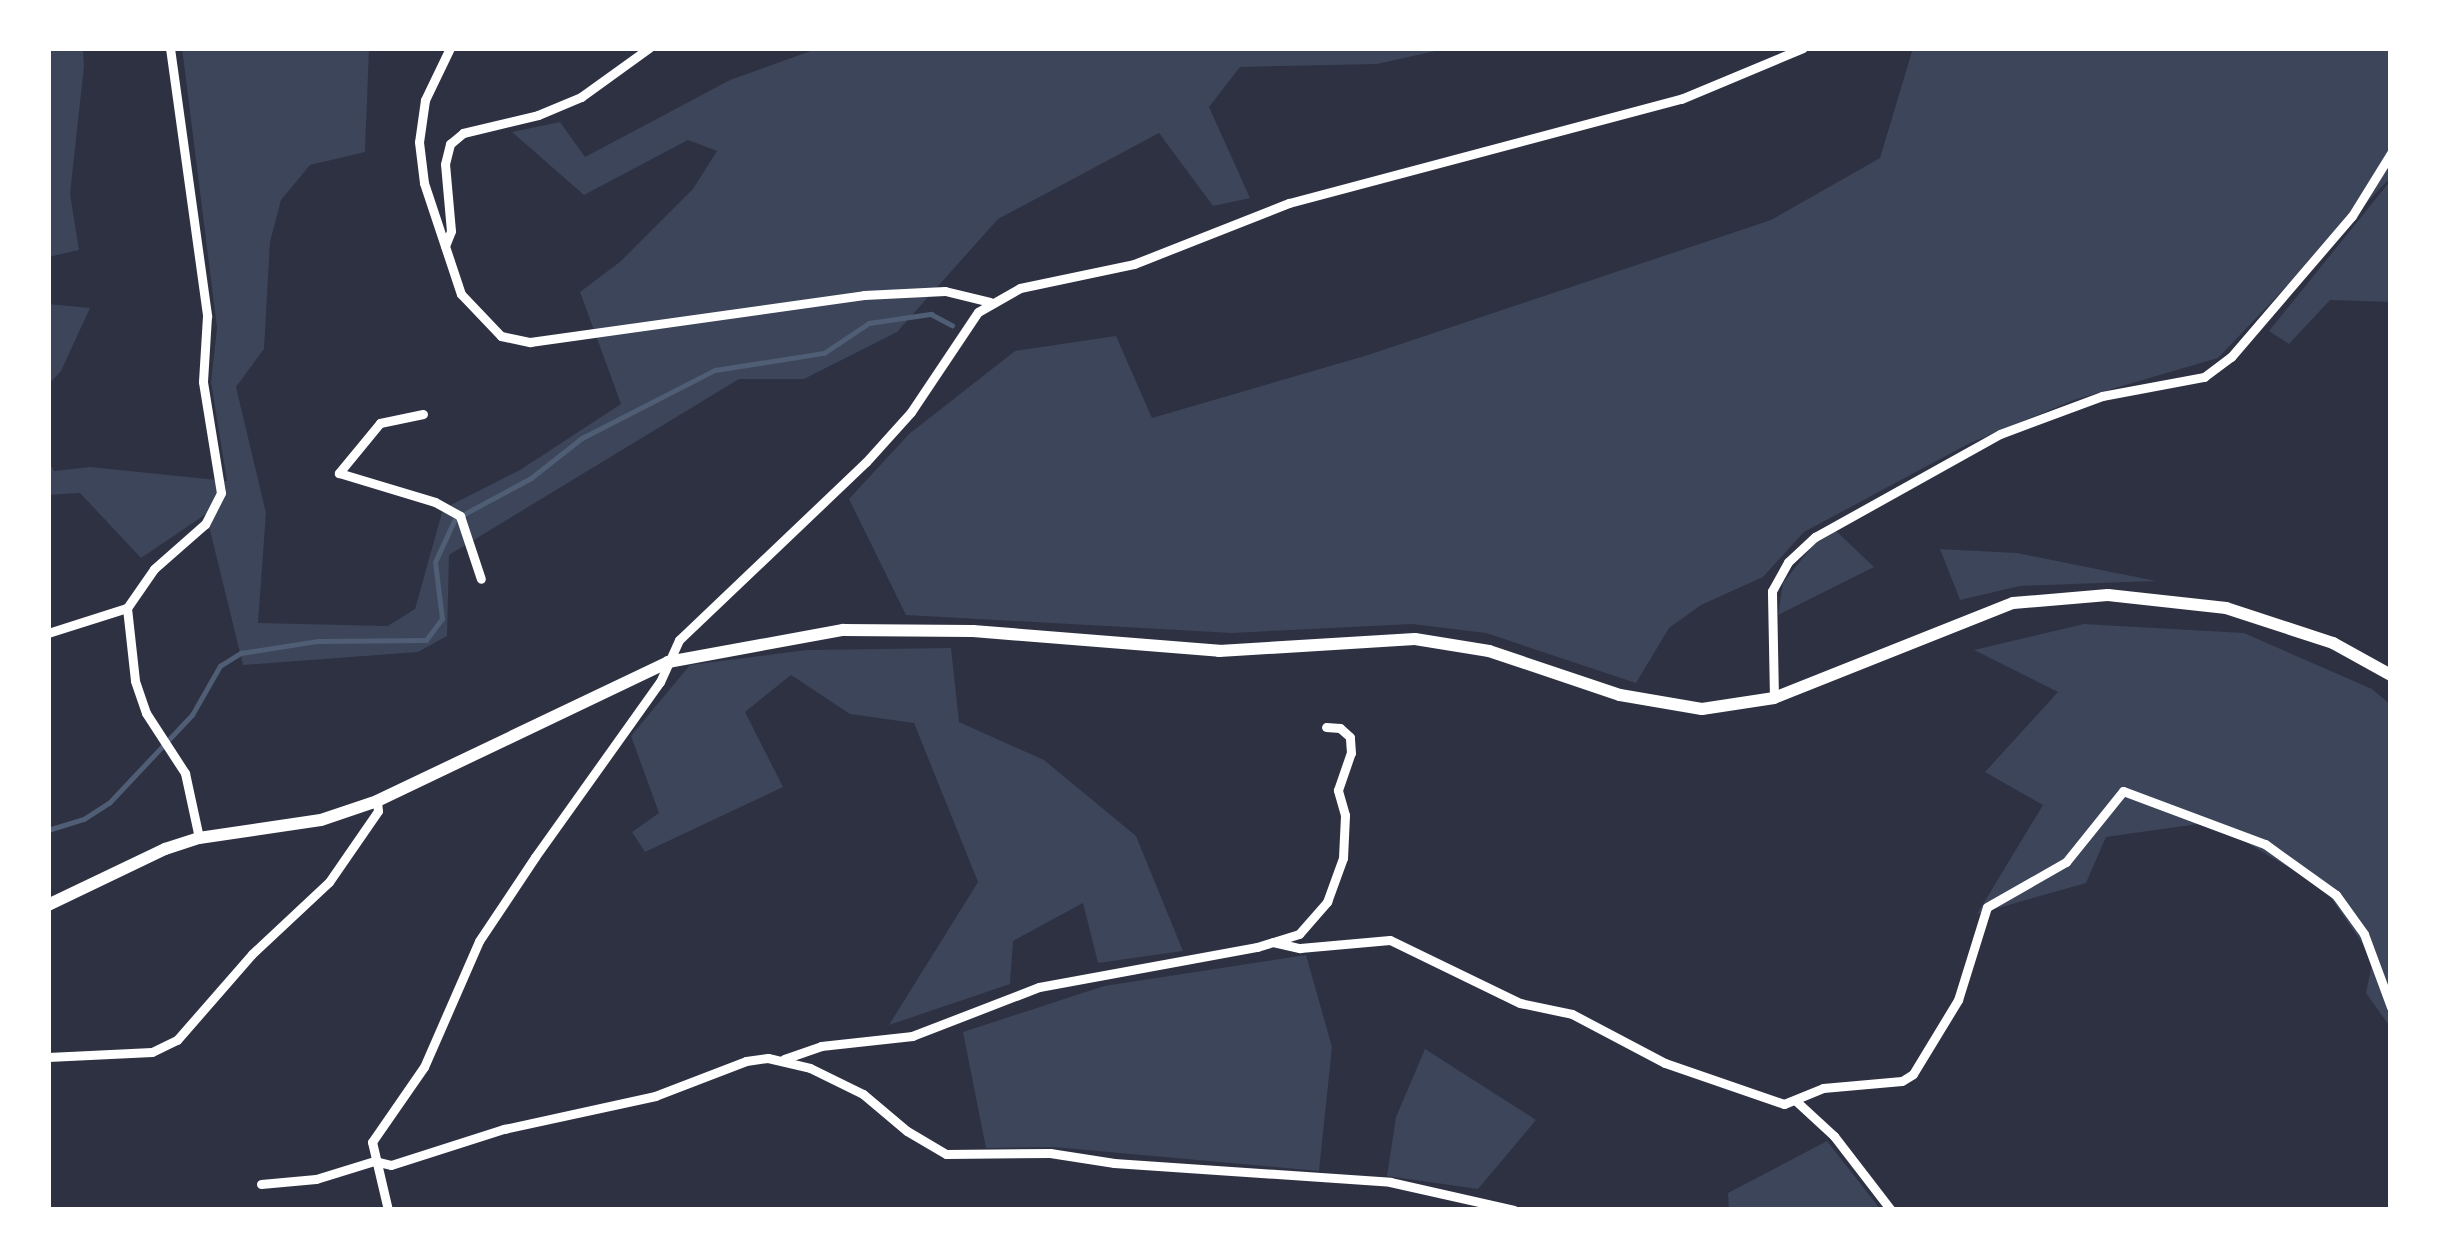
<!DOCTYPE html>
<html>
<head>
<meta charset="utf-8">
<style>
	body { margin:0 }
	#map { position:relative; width:2439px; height:1258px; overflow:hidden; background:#2d3142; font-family:"Source Sans 3",sans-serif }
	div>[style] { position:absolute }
	.green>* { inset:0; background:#3c4559 }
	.stream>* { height:4.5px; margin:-2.25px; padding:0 2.25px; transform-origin:2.25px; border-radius:2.25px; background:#4f5d75 }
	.minor>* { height:9px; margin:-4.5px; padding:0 4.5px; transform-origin:4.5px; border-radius:4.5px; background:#fff }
	.secondary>* { height:12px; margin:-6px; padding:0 6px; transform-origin:6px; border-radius:6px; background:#fff }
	span { translate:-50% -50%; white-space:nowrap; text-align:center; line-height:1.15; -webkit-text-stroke:10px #fff; paint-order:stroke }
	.frame { position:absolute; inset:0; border:51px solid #fff; pointer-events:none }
</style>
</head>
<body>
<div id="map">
	<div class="green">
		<div style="clip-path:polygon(48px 48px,83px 48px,84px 66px,70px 194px,79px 250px,48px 257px)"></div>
		<div style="clip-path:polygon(182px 48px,369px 48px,365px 152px,310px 165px,281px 200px,270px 242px,264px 349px,236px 387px,266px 513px,258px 623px,388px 626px,415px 609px,443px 509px,520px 470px,621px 404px,580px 292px,621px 261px,693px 189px,717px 151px,688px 140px,584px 195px,512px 132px,560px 122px,585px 157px,730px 80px,819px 48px,1449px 48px,1377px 64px,1240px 67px,1209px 107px,1250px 198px,1213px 206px,1159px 133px,998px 219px,897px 332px,804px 379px,739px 379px,449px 555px,447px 636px,418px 652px,243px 665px,206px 514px,141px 558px,80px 493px,48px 495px,48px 459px,54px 471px,90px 467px,227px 481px,211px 382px,217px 328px)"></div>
		<div style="clip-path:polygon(1913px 48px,2391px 48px,2391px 177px,2218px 358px,2074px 400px,1968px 444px,1804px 532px,1763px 577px,1701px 605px,1669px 628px,1636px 683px,1486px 633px,1412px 624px,1232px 633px,906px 615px,849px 499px,909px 434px,1015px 351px,1116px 336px,1152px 418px,1368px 355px,1771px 220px,1880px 158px)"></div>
		<div style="clip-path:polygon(2391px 180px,2391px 302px,2330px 300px,2289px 344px,2269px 331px)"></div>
		<div style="clip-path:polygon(48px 304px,90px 308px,61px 371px,48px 385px)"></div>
		<div style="clip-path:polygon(1835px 530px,1874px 567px,1778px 615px,1783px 583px,1813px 545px)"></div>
		<div style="clip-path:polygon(1940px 549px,2017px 553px,2156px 581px,2020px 586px,1960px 600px)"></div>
		<div style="clip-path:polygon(2084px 624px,2244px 633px,2372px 689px,2391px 705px,2391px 1028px,2366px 993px,2373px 959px,2325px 889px,2212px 822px,2106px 837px,2086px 883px,1977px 914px,2043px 805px,1985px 772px,2058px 692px,1974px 650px)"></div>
		<div style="clip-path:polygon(951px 648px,959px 722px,1044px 760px,1136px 836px,1183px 951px,1098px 963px,1083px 903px,1013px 941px,1010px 984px,889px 1025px,978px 882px,914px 723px,850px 714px,791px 675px,745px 712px,783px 787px,645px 852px,632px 832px,659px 813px,631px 736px,690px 665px,806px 650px)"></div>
		<div style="clip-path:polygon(1306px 955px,1332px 1047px,1319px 1171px,1053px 1147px,986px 1148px,963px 1032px,1104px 986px)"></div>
		<div style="clip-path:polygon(1425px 1049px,1536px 1120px,1478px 1189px,1387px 1176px,1396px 1117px)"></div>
		<div style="clip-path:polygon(1827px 1141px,1881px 1210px,1729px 1210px,1728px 1193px)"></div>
	</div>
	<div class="stream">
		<div style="left:48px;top:830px;width:38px;rotate:-17deg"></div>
		<div style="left:84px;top:819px;width:30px;rotate:-33deg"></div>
		<div style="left:109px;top:803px;width:121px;rotate:-46.7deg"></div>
		<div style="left:192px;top:715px;width:56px;rotate:-60.3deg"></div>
		<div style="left:220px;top:666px;width:25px;rotate:-32deg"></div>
		<div style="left:241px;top:653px;width:78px;rotate:-8.9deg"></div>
		<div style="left:318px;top:641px;width:108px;rotate:-0.5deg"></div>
		<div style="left:426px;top:640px;width:26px;rotate:-53deg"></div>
		<div style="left:442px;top:619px;width:57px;rotate:-97deg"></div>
		<div style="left:435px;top:562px;width:47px;rotate:-65.1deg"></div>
		<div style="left:455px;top:519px;width:86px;rotate:-28.3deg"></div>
		<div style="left:531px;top:478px;width:65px;rotate:-38.1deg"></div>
		<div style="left:582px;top:438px;width:149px;rotate:-27.1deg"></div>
		<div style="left:715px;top:370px;width:110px;rotate:-8.9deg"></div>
		<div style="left:824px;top:353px;width:54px;rotate:-33.7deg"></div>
		<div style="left:869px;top:323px;width:63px;rotate:-8.3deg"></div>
		<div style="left:931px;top:314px;width:24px;rotate:28deg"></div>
	</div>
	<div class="minor">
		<div style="left:170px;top:48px;width:271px;rotate:82.1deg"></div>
		<div style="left:207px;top:316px;width:66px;rotate:93.5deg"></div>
		<div style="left:203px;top:382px;width:112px;rotate:80.8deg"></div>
		<div style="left:221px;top:493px;width:35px;rotate:117deg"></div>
		<div style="left:205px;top:524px;width:68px;rotate:138.6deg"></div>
		<div style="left:154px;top:569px;width:47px;rotate:124.7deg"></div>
		<div style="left:127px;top:608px;width:73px;rotate:83.7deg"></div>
		<div style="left:135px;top:681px;width:34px;rotate:71deg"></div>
		<div style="left:146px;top:713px;width:72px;rotate:57deg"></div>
		<div style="left:185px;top:773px;width:66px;rotate:77.8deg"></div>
		<div style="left:450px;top:48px;width:58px;rotate:115.7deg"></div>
		<div style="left:425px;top:100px;width:42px;rotate:98.1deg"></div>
		<div style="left:419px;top:142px;width:41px;rotate:83deg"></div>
		<div style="left:424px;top:183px;width:117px;rotate:71.6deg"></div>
		<div style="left:461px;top:294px;width:58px;rotate:46.4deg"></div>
		<div style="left:501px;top:336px;width:30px;rotate:12deg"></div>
		<div style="left:530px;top:342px;width:337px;rotate:-8deg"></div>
		<div style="left:864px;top:295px;width:81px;rotate:-2.8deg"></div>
		<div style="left:945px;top:291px;width:46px;rotate:13.7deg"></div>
		<div style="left:445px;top:246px;width:16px;rotate:-68deg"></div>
		<div style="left:451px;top:231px;width:67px;rotate:-95.1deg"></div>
		<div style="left:445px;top:164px;width:21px;rotate:-76deg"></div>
		<div style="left:450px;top:144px;width:17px;rotate:-40deg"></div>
		<div style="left:463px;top:133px;width:77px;rotate:-13.5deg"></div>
		<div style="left:538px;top:115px;width:47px;rotate:-22.7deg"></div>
		<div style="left:581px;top:97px;width:84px;rotate:-35.8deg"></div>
		<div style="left:423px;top:414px;width:44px;rotate:168.2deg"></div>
		<div style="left:380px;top:423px;width:65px;rotate:129.4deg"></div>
		<div style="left:339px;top:473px;width:100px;rotate:16.8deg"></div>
		<div style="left:435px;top:502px;width:29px;rotate:29deg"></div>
		<div style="left:460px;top:516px;width:66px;rotate:71.6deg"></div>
		<div style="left:48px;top:633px;width:83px;rotate:-17.6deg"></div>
		<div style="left:1774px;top:698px;width:107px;rotate:-91.1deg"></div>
		<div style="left:1772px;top:591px;width:33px;rotate:-61deg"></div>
		<div style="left:1788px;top:562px;width:37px;rotate:-43deg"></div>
		<div style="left:1815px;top:537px;width:212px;rotate:-29.1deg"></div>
		<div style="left:2000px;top:434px;width:109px;rotate:-20.4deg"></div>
		<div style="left:2102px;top:396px;width:104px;rotate:-10.6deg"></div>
		<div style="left:2204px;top:377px;width:34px;rotate:-37deg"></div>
		<div style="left:2231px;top:357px;width:186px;rotate:-49.4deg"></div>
		<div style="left:2352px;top:216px;width:74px;rotate:-58.2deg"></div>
		<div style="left:1273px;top:942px;width:28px;rotate:13deg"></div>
		<div style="left:1300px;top:948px;width:90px;rotate:-5.1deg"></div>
		<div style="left:1390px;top:940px;width:144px;rotate:25.9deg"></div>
		<div style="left:1520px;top:1003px;width:53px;rotate:11.9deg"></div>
		<div style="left:1572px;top:1014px;width:105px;rotate:27.8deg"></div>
		<div style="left:1665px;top:1063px;width:126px;rotate:19deg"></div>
		<div style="left:1784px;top:1104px;width:42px;rotate:-22.3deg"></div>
		<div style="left:1823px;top:1088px;width:79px;rotate:-5.1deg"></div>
		<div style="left:1902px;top:1081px;width:13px;rotate:-32deg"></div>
		<div style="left:1913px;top:1074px;width:87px;rotate:-58.7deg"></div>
		<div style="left:1958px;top:1000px;width:97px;rotate:-72.7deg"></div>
		<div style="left:1987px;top:907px;width:91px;rotate:-29.7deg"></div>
		<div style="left:2066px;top:862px;width:91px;rotate:-51.2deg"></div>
		<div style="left:2123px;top:791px;width:152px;rotate:20.5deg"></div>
		<div style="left:2265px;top:844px;width:87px;rotate:35.7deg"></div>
		<div style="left:2336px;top:895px;width:48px;rotate:54.3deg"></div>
		<div style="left:2364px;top:934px;width:78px;rotate:69.7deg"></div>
		<div style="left:48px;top:1057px;width:104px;rotate:-2.8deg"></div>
		<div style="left:152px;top:1052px;width:28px;rotate:-26deg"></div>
		<div style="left:177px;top:1040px;width:114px;rotate:-48.9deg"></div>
		<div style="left:252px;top:954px;width:105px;rotate:-43.1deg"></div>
		<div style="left:329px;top:882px;width:86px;rotate:-55.4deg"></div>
		<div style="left:378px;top:811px;width:10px;rotate:-96deg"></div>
		<div style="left:784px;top:1059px;width:39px;rotate:-19deg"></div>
		<div style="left:821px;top:1046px;width:92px;rotate:-6.3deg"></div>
		<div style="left:912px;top:1036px;width:136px;rotate:-21.1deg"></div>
		<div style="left:1039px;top:987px;width:222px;rotate:-10.4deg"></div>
		<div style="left:1257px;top:947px;width:44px;rotate:-17.2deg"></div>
		<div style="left:1299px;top:934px;width:43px;rotate:-48.8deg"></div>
		<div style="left:1327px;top:902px;width:47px;rotate:-70deg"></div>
		<div style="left:1343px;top:858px;width:43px;rotate:-87.3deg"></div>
		<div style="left:1345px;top:815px;width:26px;rotate:-106deg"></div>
		<div style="left:1338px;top:790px;width:39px;rotate:-71deg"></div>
		<div style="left:1351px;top:753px;width:16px;rotate:-94deg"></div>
		<div style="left:1350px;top:737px;width:13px;rotate:-138deg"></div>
		<div style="left:1340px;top:728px;width:14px;rotate:-176deg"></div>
		<div style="left:1796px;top:1101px;width:52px;rotate:42.6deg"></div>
		<div style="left:1834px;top:1136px;width:93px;rotate:52.4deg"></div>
		<div style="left:261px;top:1184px;width:55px;rotate:-5.2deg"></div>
		<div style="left:316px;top:1179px;width:61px;rotate:-17.2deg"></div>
		<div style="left:374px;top:1161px;width:17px;rotate:13deg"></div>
		<div style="left:391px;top:1165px;width:119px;rotate:-17.7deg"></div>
		<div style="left:504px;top:1129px;width:155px;rotate:-12.3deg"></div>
		<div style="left:655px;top:1096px;width:97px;rotate:-21deg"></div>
		<div style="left:746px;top:1061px;width:22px;rotate:-8deg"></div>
		<div style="left:768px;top:1058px;width:43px;rotate:13.4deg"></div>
		<div style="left:810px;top:1068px;width:59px;rotate:26.1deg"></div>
		<div style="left:863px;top:1094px;width:57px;rotate:40.1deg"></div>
		<div style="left:907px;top:1131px;width:45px;rotate:30.5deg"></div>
		<div style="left:946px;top:1154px;width:104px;rotate:-0.6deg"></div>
		<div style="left:1050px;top:1153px;width:65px;rotate:8.9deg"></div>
		<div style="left:1114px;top:1163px;width:277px;rotate:3.9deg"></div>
		<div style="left:1390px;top:1182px;width:127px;rotate:12.7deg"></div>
		<div style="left:388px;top:1210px;width:70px;rotate:-103.2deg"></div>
		<div style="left:372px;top:1142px;width:91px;rotate:-55.3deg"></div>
		<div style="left:424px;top:1067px;width:137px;rotate:-66.4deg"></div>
		<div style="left:479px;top:941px;width:101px;rotate:-56.3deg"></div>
		<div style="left:535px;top:857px;width:215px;rotate:-54.5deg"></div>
		<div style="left:660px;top:682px;width:46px;rotate:-65.7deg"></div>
		<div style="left:679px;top:640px;width:258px;rotate:-43.6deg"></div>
		<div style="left:866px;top:462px;width:67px;rotate:-48deg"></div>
		<div style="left:911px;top:412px;width:120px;rotate:-56.2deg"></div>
		<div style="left:978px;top:312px;width:48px;rotate:-29.7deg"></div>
		<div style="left:1020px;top:288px;width:116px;rotate:-11.9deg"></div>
		<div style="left:1134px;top:264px;width:167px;rotate:-21.5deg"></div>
		<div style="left:1289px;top:203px;width:406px;rotate:-14.9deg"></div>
		<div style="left:1681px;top:99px;width:132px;rotate:-22.7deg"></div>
	</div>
	<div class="secondary">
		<div style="left:48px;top:905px;width:130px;rotate:-25.6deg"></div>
		<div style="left:165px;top:849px;width:36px;rotate:-18deg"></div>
		<div style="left:199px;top:838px;width:123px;rotate:-8.4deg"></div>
		<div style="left:321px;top:820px;width:59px;rotate:-18.7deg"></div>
		<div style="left:377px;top:801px;width:322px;rotate:-25.5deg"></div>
		<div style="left:668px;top:662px;width:178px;rotate:-10.4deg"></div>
		<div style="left:843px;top:630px;width:130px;rotate:0.4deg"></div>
		<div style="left:973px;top:631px;width:247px;rotate:4.6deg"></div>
		<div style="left:1219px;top:651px;width:196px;rotate:-3.5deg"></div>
		<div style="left:1415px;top:639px;width:75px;rotate:9.2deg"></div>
		<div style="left:1489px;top:651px;width:138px;rotate:18.6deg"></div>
		<div style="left:1620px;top:695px;width:83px;rotate:9.7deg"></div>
		<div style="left:1702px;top:709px;width:73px;rotate:-8.7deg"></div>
		<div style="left:1774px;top:698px;width:257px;rotate:-21.7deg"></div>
		<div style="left:2013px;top:603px;width:95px;rotate:-4.8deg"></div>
		<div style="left:2108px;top:595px;width:119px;rotate:6.3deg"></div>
		<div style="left:2226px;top:608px;width:113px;rotate:18.1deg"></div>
		<div style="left:2333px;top:643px;width:66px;rotate:28.9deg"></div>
	</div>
	<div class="frame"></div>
</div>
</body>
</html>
